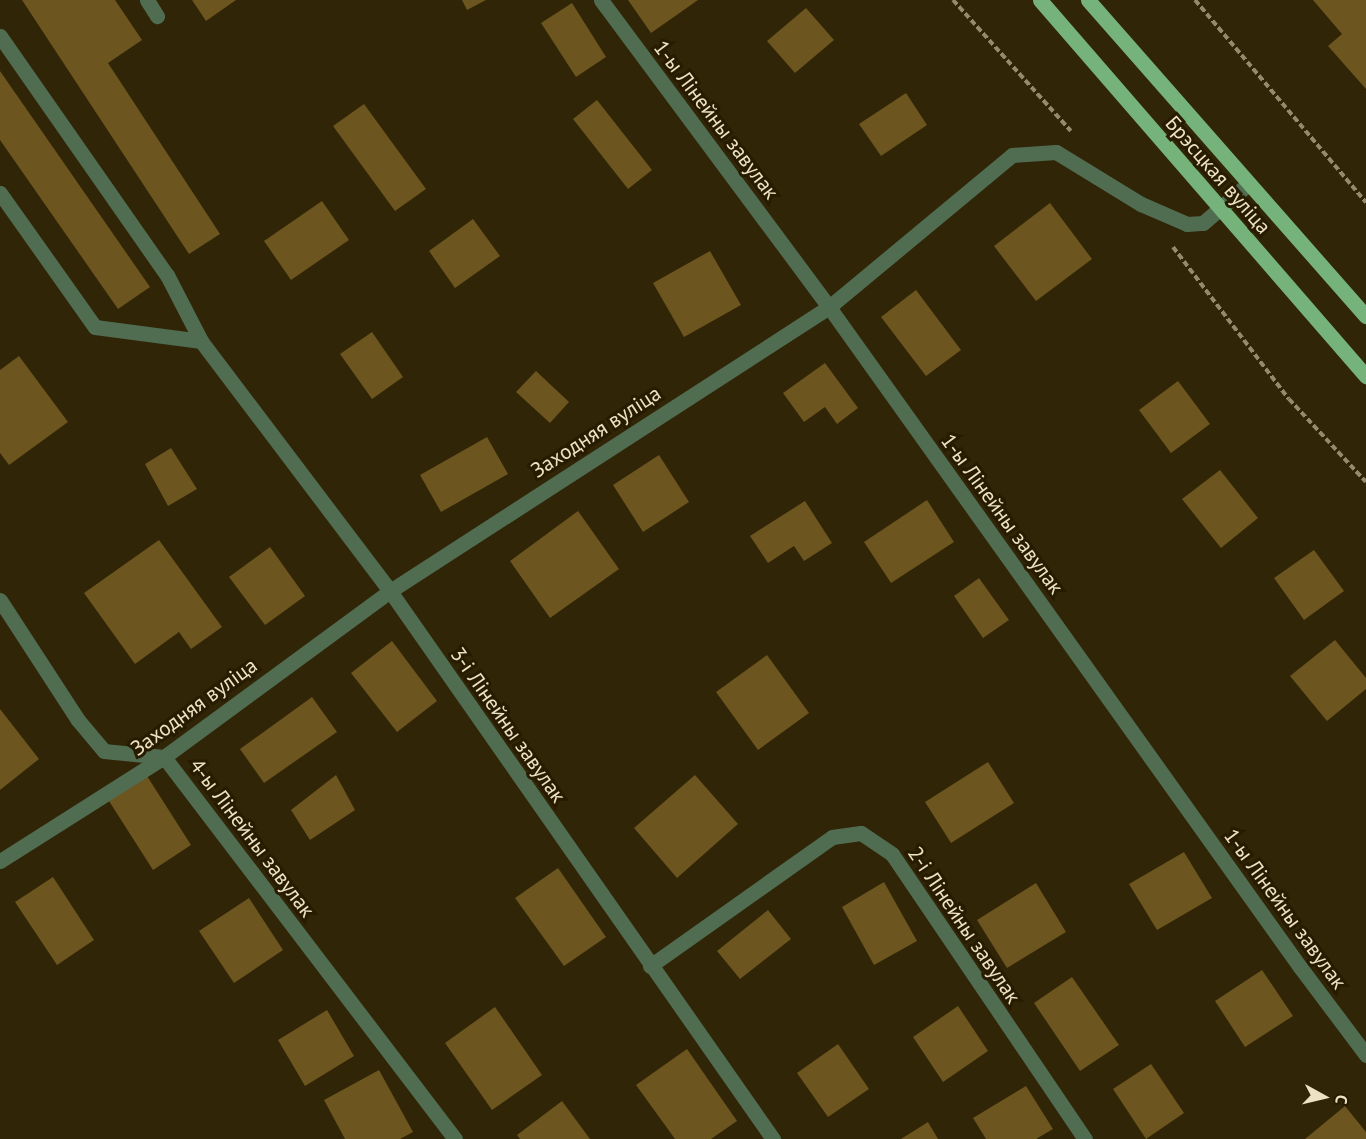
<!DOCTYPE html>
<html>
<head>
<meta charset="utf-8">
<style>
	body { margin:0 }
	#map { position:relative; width:1366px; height:1139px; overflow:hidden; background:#312507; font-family:"PT Sans",sans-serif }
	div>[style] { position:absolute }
	.building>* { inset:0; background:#6c551e }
	.path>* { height:4px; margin-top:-2px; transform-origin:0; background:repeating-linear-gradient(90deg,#968a6d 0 6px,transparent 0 9px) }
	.minor>* { height:15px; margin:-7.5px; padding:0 7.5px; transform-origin:7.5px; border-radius:7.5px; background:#506d52 }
	.major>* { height:15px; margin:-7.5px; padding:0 7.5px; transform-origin:7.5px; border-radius:7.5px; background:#75b37b }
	span { translate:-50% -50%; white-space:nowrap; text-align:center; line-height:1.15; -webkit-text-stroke:6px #271b00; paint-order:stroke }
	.street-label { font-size:21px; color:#eee2c6 }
	.north { position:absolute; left:1294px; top:1067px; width:60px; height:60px; -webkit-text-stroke:4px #271b00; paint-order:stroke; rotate:98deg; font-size:16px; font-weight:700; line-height:24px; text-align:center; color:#eee2c6 }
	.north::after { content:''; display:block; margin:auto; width:21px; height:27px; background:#eee2c6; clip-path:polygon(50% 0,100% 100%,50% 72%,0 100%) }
</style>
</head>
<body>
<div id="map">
	<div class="building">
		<div style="clip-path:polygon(22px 0,115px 0,142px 40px,108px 63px,220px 234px,189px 254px)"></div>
		<div style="clip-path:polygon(192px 0,236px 0,206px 21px)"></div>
		<div style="clip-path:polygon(462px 0,486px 0,467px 10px)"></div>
		<div style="clip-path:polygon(628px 0,698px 0,651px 33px)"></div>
		<div style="clip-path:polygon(1313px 0,1366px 0,1366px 89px,1328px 46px,1342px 34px)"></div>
		<div style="clip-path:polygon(572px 3px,606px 57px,576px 77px,541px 23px)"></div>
		<div style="clip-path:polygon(806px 8px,834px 40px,795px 73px,767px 41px)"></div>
		<div style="clip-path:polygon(0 71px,150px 287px,118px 309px,0 140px)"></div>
		<div style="clip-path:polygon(906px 93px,927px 125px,881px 156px,859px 124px)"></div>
		<div style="clip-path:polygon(597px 100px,652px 170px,628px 189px,573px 119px)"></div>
		<div style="clip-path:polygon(364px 104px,426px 189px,395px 211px,333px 126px)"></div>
		<div style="clip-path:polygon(322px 201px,349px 240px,291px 280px,264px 241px)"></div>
		<div style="clip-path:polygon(1050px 203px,1092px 259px,1036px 301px,994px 246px)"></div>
		<div style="clip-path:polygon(473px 219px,500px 256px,455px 288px,429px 251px)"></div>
		<div style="clip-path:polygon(710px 251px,741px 305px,684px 337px,653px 283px)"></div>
		<div style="clip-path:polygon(916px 290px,961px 350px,926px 376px,881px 317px)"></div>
		<div style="clip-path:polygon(372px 332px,403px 377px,372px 399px,340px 354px)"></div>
		<div style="clip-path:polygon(19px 356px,68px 422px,9px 465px,0 453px,0 370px)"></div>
		<div style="clip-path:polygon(825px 363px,858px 408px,837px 424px,825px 407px,804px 422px,783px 393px)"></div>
		<div style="clip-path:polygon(536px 371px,569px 402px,550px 423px,516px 392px)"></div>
		<div style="clip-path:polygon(1178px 381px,1210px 424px,1171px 453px,1139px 410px)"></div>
		<div style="clip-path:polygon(487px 437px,508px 474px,441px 512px,420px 475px)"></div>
		<div style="clip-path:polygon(171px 448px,197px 489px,168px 506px,145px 464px)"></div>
		<div style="clip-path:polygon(659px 455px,689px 502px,643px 532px,613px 485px)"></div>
		<div style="clip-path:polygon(1220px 470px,1258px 518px,1221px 548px,1182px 499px)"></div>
		<div style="clip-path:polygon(927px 500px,954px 542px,891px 583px,864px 542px)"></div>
		<div style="clip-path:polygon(805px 501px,832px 543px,804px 561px,794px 546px,768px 563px,750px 536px)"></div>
		<div style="clip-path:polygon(578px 511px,619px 569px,550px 618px,510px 561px)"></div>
		<div style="clip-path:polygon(159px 540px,222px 627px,191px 649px,179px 632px,135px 664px,84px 593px)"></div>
		<div style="clip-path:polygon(270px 547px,305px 596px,265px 625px,229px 577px)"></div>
		<div style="clip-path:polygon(1314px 550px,1344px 591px,1304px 620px,1274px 578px)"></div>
		<div style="clip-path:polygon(979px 578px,1009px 620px,983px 638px,954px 596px)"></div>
		<div style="clip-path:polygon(1335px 640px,1366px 678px,1366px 689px,1327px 721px,1290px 676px)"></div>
		<div style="clip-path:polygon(392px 641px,437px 701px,397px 732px,351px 673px)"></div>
		<div style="clip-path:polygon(767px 655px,809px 713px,758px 750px,716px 692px)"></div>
		<div style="clip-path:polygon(312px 697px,337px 732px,264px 783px,240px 749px)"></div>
		<div style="clip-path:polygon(0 709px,39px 759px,0 790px)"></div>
		<div style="clip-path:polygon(988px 762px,1014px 803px,951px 843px,925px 802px)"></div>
		<div style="clip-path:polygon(336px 775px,355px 810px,310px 840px,291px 810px)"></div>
		<div style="clip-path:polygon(695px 775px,738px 824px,677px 878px,634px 828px)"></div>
		<div style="clip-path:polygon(147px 776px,191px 845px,153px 870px,109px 801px)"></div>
		<div style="clip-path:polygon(1184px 852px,1212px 898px,1157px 930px,1129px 884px)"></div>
		<div style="clip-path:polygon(558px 868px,606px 937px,564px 966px,515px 898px)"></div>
		<div style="clip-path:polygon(53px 877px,94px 940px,57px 965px,15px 902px)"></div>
		<div style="clip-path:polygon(884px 882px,917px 941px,874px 965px,842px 907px)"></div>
		<div style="clip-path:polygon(1036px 883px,1066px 932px,1007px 968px,977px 920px)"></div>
		<div style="clip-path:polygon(249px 898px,283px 950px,234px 983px,199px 931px)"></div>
		<div style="clip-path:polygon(768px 910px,791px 939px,740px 979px,717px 951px)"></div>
		<div style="clip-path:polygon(1262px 970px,1293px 1016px,1245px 1047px,1215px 1001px)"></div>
		<div style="clip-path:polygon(1072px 977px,1119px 1045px,1080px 1071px,1034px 1003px)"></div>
		<div style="clip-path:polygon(958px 1006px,988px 1051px,943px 1082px,913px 1037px)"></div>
		<div style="clip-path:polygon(495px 1007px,542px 1075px,492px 1110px,445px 1043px)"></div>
		<div style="clip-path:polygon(327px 1010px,354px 1056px,305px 1086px,278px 1040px)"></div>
		<div style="clip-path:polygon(838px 1044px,869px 1089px,828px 1117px,797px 1073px)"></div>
		<div style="clip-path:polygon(687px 1049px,737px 1121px,711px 1139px,675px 1139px,636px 1085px)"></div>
		<div style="clip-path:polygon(1151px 1064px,1184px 1113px,1146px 1139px,1113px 1089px)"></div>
		<div style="clip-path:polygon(379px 1070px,413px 1132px,400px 1139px,345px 1139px,324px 1100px)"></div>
		<div style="clip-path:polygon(1026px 1086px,1053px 1129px,1036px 1139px,986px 1139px,973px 1118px)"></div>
		<div style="clip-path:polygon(562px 1101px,590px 1139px,520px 1139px,517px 1135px)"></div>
		<div style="clip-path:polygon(1345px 1106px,1366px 1132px,1366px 1139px,1305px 1139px)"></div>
		<div style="clip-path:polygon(928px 1122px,938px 1139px,901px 1139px)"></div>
	</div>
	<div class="path">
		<div style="left:953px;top:0;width:176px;rotate:48deg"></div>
		<div style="left:1195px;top:0;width:265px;rotate:49.8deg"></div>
		<div style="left:1173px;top:247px;width:191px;rotate:52.7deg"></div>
		<div style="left:1289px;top:399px;width:113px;rotate:47.1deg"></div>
	</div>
	<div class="minor">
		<div style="left:147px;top:0;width:19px;rotate:58deg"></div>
		<div style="left:601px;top:0;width:382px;rotate:53.4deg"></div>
		<div style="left:829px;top:307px;width:811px;rotate:54.49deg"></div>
		<div style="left:1300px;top:967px;width:110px;rotate:53.1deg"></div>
		<div style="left:0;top:36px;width:292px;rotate:55.1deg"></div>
		<div style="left:167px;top:275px;width:74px;rotate:62.7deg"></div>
		<div style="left:201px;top:341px;width:313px;rotate:52.9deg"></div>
		<div style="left:390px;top:591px;width:669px;rotate:55.05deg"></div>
		<div style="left:0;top:193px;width:164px;rotate:54.7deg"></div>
		<div style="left:95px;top:327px;width:107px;rotate:7.5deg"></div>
		<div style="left:0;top:600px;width:143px;rotate:57deg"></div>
		<div style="left:78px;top:720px;width:40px;rotate:50deg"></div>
		<div style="left:104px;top:751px;width:60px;rotate:5.7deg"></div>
		<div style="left:164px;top:757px;width:480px;rotate:52.7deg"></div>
		<div style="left:0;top:861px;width:194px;rotate:-32.4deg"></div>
		<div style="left:164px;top:757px;width:280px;rotate:-36.3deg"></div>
		<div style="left:390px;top:591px;width:523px;rotate:-32.9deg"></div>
		<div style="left:829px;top:307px;width:238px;rotate:-39.7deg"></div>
		<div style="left:1012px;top:155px;width:44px;rotate:-3.9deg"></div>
		<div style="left:1056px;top:152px;width:100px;rotate:31.5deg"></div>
		<div style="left:1141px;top:204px;width:50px;rotate:23.5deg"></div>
		<div style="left:1187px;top:224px;width:16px;rotate:-4deg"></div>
		<div style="left:1203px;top:223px;width:60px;rotate:-40.9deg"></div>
		<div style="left:650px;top:966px;width:223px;rotate:-35.3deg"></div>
		<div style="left:832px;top:837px;width:29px;rotate:-8deg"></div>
		<div style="left:861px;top:833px;width:37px;rotate:34deg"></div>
		<div style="left:892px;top:854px;width:344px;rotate:55.9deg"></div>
	</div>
	<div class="major">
		<div style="left:1040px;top:0;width:498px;rotate:49.1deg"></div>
		<div style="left:1088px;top:0;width:421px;rotate:48.7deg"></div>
	</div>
	<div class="street-label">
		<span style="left:716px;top:120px;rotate:53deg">1-ы Лінейны завулак</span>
		<span style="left:1218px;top:175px;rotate:49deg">Брэсцкая вуліца</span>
		<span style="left:596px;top:432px;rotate:-33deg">Заходняя вуліца</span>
		<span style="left:1002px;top:514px;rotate:54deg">1-ы Лінейны завулак</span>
		<span style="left:194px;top:707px;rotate:-36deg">Заходняя вуліца</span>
		<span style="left:508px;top:725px;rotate:55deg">3-і Лінейны завулак</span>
		<span style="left:252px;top:838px;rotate:53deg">4-ы Лінейны завулак</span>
		<span style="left:1285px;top:909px;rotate:54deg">1-ы Лінейны завулак</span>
		<span style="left:964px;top:925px;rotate:56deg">2-і Лінейны завулак</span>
	</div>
	<div class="north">С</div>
</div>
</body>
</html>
